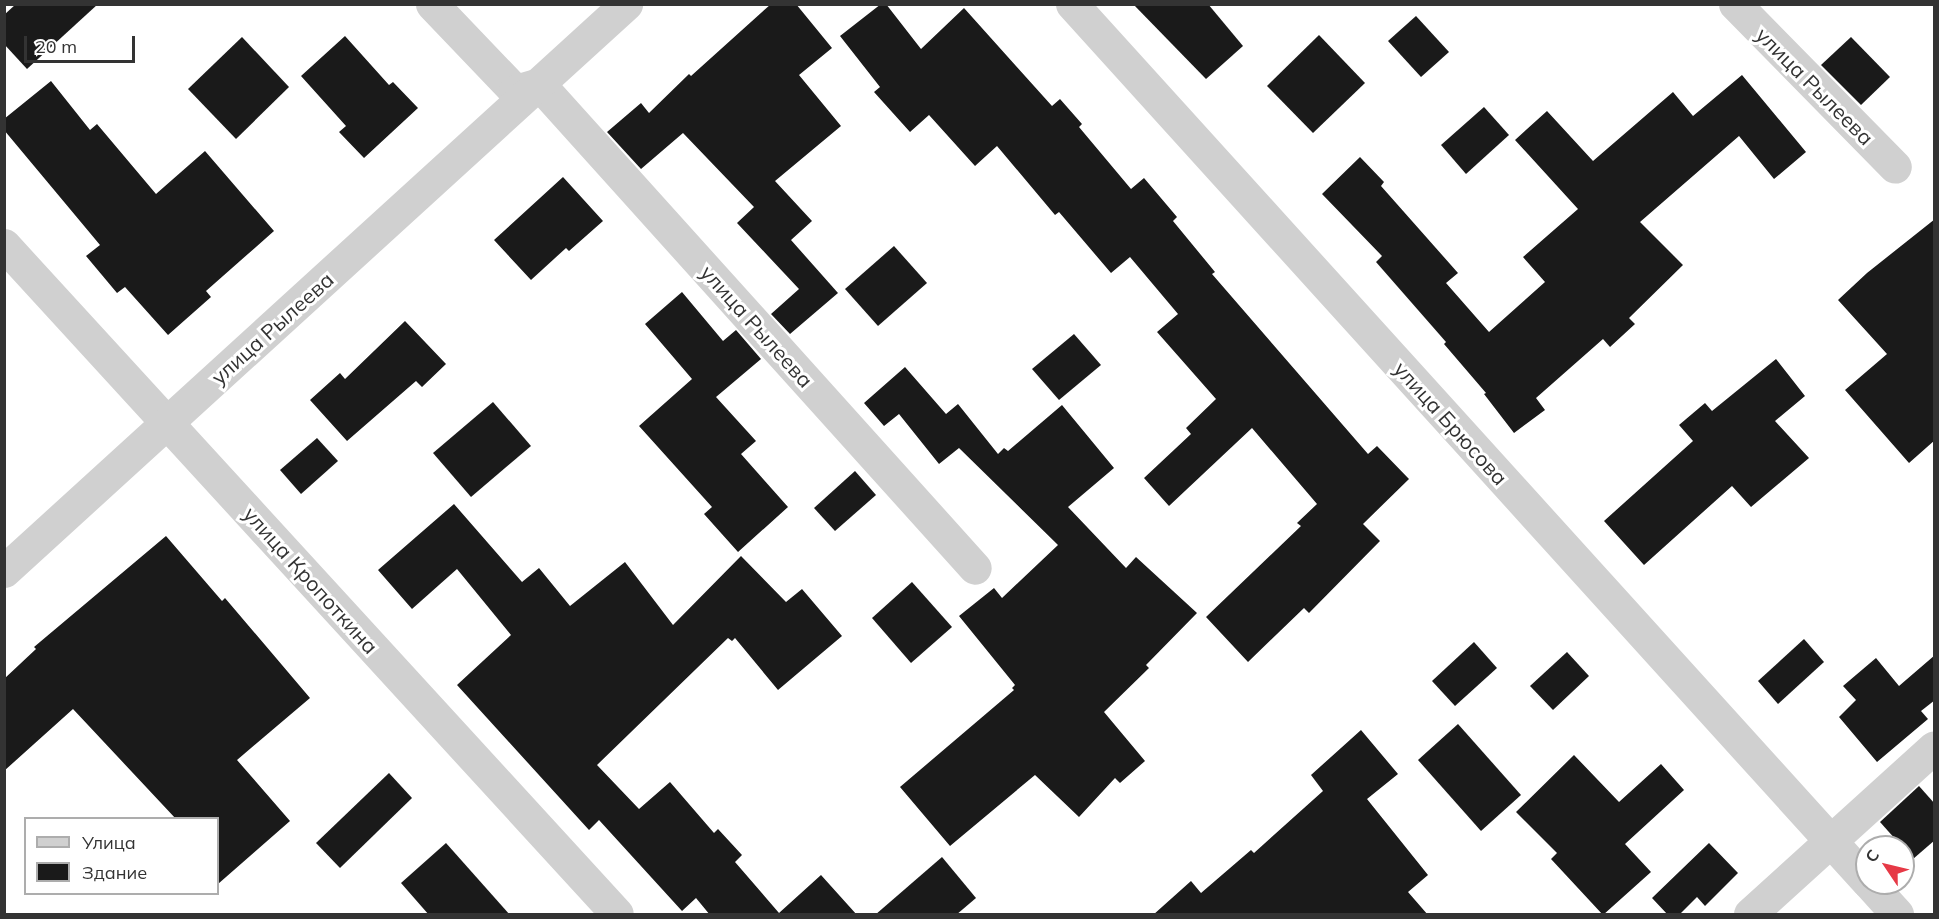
<!DOCTYPE html>
<html>
<head>
<meta charset="utf-8">
<style>
	body { margin:0 }
	#map { position:relative; width:1939px; height:919px; overflow:hidden; background:#fff; font-family:Mulish,sans-serif }
	div>[style] { position:absolute }
	.building>* { inset:0; background:#1a1a1a }
	.minor>* { height:33px; margin:-16.5px; padding:0 16.5px; transform-origin:16.5px; border-radius:16.5px; background:#d0d0d0 }
	span { translate:-50% -50%; white-space:nowrap; text-align:center; line-height:1.15; -webkit-text-stroke:6px #fff; paint-order:stroke }
	.street-label { font-size:21px; color:#333 }
	.frame { position:absolute; inset:0; border:6px solid #333; pointer-events:none }
	.legend { position:absolute; left:24px; top:817px; width:195px; height:78px; box-sizing:border-box; background:#fff; border:2px solid #adadad; margin:0; padding:8px 10px; list-style:none; font-size:18px; color:#333 }
	.legend li { display:flex; align-items:center; gap:12px; height:30px }
	.legend b { width:30px; border:2px solid #adadad }
	.north { position:absolute; left:1855px; top:835px; width:60px; height:60px; box-sizing:border-box; background:#fff; border:2px solid #adadad; border-radius:50%; rotate:305deg; font-size:16px; font-weight:700; line-height:24px; text-align:center; color:#333 }
	.north::after { content:''; display:block; margin:auto; width:21px; height:27px; background:#e63946; clip-path:polygon(50% 0,100% 100%,50% 72%,0 100%) }
	.scale { position:absolute; left:24px; top:36px; width:111px; height:27px; box-sizing:border-box; border:3px solid #333; border-top:0; padding-left:8px; font-size:18px; line-height:21px; white-space:nowrap; color:#333; -webkit-text-stroke:4px #fff; paint-order:stroke }
</style>
</head>
<body>
<div id="map">
	<div class="building">
		<div style="clip-path:polygon(16px 4px,98px 4px,27px 69px,4px 44px,4px 15px)"></div>
		<div style="clip-path:polygon(771px 4px,796px 4px,832px 48px,799px 75px,841px 126px,775px 181px,812px 221px,791px 240px,838px 293px,790px 334px,771px 314px,799px 289px,737px 223px,754px 207px,683px 133px,641px 169px,607px 132px,641px 103px,649px 113px,689px 74px,691px 76px)"></div>
		<div style="clip-path:polygon(881px 4px,886px 4px,921px 49px,964px 8px,1052px 106px,1060px 99px,1082px 124px,1079px 127px,1131px 189px,1144px 178px,1177px 217px,1173px 221px,1215px 272px,1212px 274px,1368px 454px,1377px 446px,1409px 479px,1363px 524px,1380px 541px,1309px 613px,1304px 608px,1248px 662px,1206px 617px,1301px 526px,1297px 523px,1317px 504px,1252px 428px,1169px 506px,1144px 478px,1191px 434px,1186px 428px,1216px 399px,1157px 332px,1178px 314px,1130px 257px,1111px 273px,1059px 212px,1055px 215px,997px 146px,975px 166px,929px 115px,910px 132px,874px 92px,880px 87px,840px 36px)"></div>
		<div style="clip-path:polygon(1133px 4px,1208px 4px,1243px 46px,1206px 79px)"></div>
		<div style="clip-path:polygon(1416px 16px,1449px 52px,1421px 77px,1388px 41px)"></div>
		<div style="clip-path:polygon(1319px 35px,1365px 83px,1313px 133px,1267px 86px)"></div>
		<div style="clip-path:polygon(345px 36px,389px 85px,393px 82px,418px 108px,364px 158px,339px 132px,346px 126px,301px 76px)"></div>
		<div style="clip-path:polygon(242px 37px,289px 87px,236px 139px,188px 89px)"></div>
		<div style="clip-path:polygon(1851px 37px,1890px 77px,1861px 105px,1821px 65px)"></div>
		<div style="clip-path:polygon(1742px 75px,1806px 152px,1774px 179px,1739px 136px,1640px 222px,1683px 265px,1629px 318px,1635px 324px,1610px 347px,1603px 339px,1536px 398px,1545px 410px,1514px 433px,1484px 394px,1486px 393px,1444px 344px,1446px 342px,1376px 262px,1382px 256px,1322px 194px,1360px 157px,1384px 182px,1381px 186px,1458px 273px,1446px 283px,1489px 332px,1545px 282px,1523px 257px,1578px 209px,1515px 140px,1547px 111px,1593px 161px,1673px 92px,1693px 116px)"></div>
		<div style="clip-path:polygon(51px 81px,90px 130px,97px 124px,156px 194px,205px 151px,274px 231px,206px 291px,211px 297px,168px 335px,125px 287px,117px 293px,86px 256px,100px 245px,4px 130px,4px 119px)"></div>
		<div style="clip-path:polygon(1484px 107px,1509px 135px,1466px 174px,1441px 145px)"></div>
		<div style="clip-path:polygon(563px 177px,603px 221px,569px 251px,566px 248px,531px 280px,494px 240px)"></div>
		<div style="clip-path:polygon(1935px 219px,1935px 440px,1909px 463px,1845px 390px,1887px 354px,1838px 300px,1867px 273px)"></div>
		<div style="clip-path:polygon(894px 246px,927px 283px,878px 326px,845px 289px)"></div>
		<div style="clip-path:polygon(682px 292px,723px 341px,736px 330px,761px 359px,716px 397px,756px 441px,741px 454px,788px 507px,738px 552px,704px 514px,712px 507px,639px 426px,692px 379px,645px 324px)"></div>
		<div style="clip-path:polygon(405px 321px,446px 364px,422px 387px,416px 381px,347px 441px,310px 400px,340px 373px,345px 379px)"></div>
		<div style="clip-path:polygon(1074px 334px,1101px 365px,1059px 400px,1032px 369px)"></div>
		<div style="clip-path:polygon(1776px 359px,1805px 396px,1775px 421px,1809px 458px,1751px 507px,1732px 486px,1644px 565px,1604px 521px,1693px 441px,1679px 425px,1705px 403px,1712px 411px)"></div>
		<div style="clip-path:polygon(905px 367px,946px 414px,958px 404px,998px 454px,1004px 448px,1008px 451px,1062px 405px,1114px 468px,1068px 507px,1126px 568px,1136px 557px,1197px 613px,1146px 665px,1149px 668px,1104px 712px,1145px 761px,1120px 783px,1115px 778px,1079px 817px,1035px 775px,950px 846px,900px 787px,1014px 690px,1012px 688px,1015px 685px,959px 616px,994px 588px,1002px 598px,1058px 545px,959px 448px,939px 464px,899px 414px,884px 426px,864px 403px)"></div>
		<div style="clip-path:polygon(493px 402px,531px 446px,471px 497px,433px 453px)"></div>
		<div style="clip-path:polygon(317px 438px,338px 461px,301px 494px,280px 470px)"></div>
		<div style="clip-path:polygon(855px 471px,876px 495px,835px 531px,814px 508px)"></div>
		<div style="clip-path:polygon(454px 504px,522px 582px,539px 568px,570px 606px,625px 562px,673px 625px,741px 556px,786px 602px,802px 589px,842px 636px,778px 690px,735px 638px,732px 641px,728px 638px,597px 765px,639px 809px,670px 782px,714px 833px,718px 829px,742px 855px,735px 862px,779px 913px,821px 875px,857px 915px,710px 915px,696px 898px,682px 911px,599px 820px,589px 830px,457px 685px,511px 635px,457px 569px,412px 609px,378px 570px)"></div>
		<div style="clip-path:polygon(166px 536px,222px 601px,225px 598px,310px 698px,237px 760px,290px 821px,218px 884px,218px 819px,176px 819px,73px 709px,4px 771px,4px 679px,36px 649px,34px 647px)"></div>
		<div style="clip-path:polygon(912px 582px,952px 627px,911px 663px,872px 618px)"></div>
		<div style="clip-path:polygon(1804px 639px,1824px 662px,1778px 704px,1758px 681px)"></div>
		<div style="clip-path:polygon(1474px 642px,1497px 668px,1455px 706px,1432px 681px)"></div>
		<div style="clip-path:polygon(1567px 652px,1589px 676px,1553px 710px,1530px 686px)"></div>
		<div style="clip-path:polygon(1935px 655px,1935px 700px,1921px 711px,1928px 719px,1877px 762px,1839px 717px,1856px 700px,1843px 686px,1876px 658px,1899px 686px)"></div>
		<div style="clip-path:polygon(1458px 724px,1521px 795px,1481px 831px,1418px 760px)"></div>
		<div style="clip-path:polygon(1361px 730px,1398px 774px,1367px 799px,1428px 875px,1408px 892px,1428px 915px,1153px 915px,1191px 881px,1201px 893px,1251px 850px,1254px 853px,1323px 791px,1311px 775px)"></div>
		<div style="clip-path:polygon(1574px 755px,1619px 802px,1661px 764px,1684px 790px,1625px 844px,1651px 872px,1603px 915px,1551px 859px,1557px 853px,1516px 812px)"></div>
		<div style="clip-path:polygon(389px 773px,412px 798px,340px 868px,316px 843px)"></div>
		<div style="clip-path:polygon(1919px 786px,1935px 804px,1935px 840px,1913px 859px,1880px 822px)"></div>
		<div style="clip-path:polygon(446px 843px,510px 915px,429px 915px,401px 883px)"></div>
		<div style="clip-path:polygon(1709px 843px,1738px 873px,1705px 906px,1697px 897px,1679px 915px,1668px 915px,1652px 898px)"></div>
		<div style="clip-path:polygon(942px 857px,976px 898px,956px 915px,875px 915px)"></div>
	</div>
	<div class="minor">
		<div style="left:432px;top:4px;width:120px;rotate:46.3deg"></div>
		<div style="left:515px;top:91px;width:25px;rotate:-16deg"></div>
		<div style="left:539px;top:84px;width:651px;rotate:47.99deg"></div>
		<div style="left:1072px;top:4px;width:1184px;rotate:47.81deg"></div>
		<div style="left:1735px;top:4px;width:228px;rotate:45.5deg"></div>
		<div style="left:4px;top:245px;width:907px;rotate:47.5deg"></div>
		<div style="left:4px;top:571px;width:842px;rotate:-42.35deg"></div>
		<div style="left:1869px;top:883px;width:42px;rotate:47.9deg"></div>
		<div style="left:1750px;top:914px;width:248px;rotate:-42.2deg"></div>
	</div>
	<div class="street-label">
		<span style="left:1815px;top:86px;rotate:45deg">улица Рылеева</span>
		<span style="left:757px;top:326px;rotate:48deg">улица Рылеева</span>
		<span style="left:272px;top:328px;rotate:-42deg">улица Рылеева</span>
		<span style="left:1451px;top:423px;rotate:48deg">улица Брюсова</span>
		<span style="left:311px;top:580px;rotate:48deg">улица Кропоткина</span>
	</div>
	<div class="frame"></div>
	<ul class="legend">
	<li><b style="height:8px;background:#d0d0d0"></b>Улица</li>
	<li><b style="height:16px;background:#1a1a1a"></b>Здание</li>
	</ul>
	<div class="north">С</div>
	<div class="scale">20 m</div>
</div>
</body>
</html>
